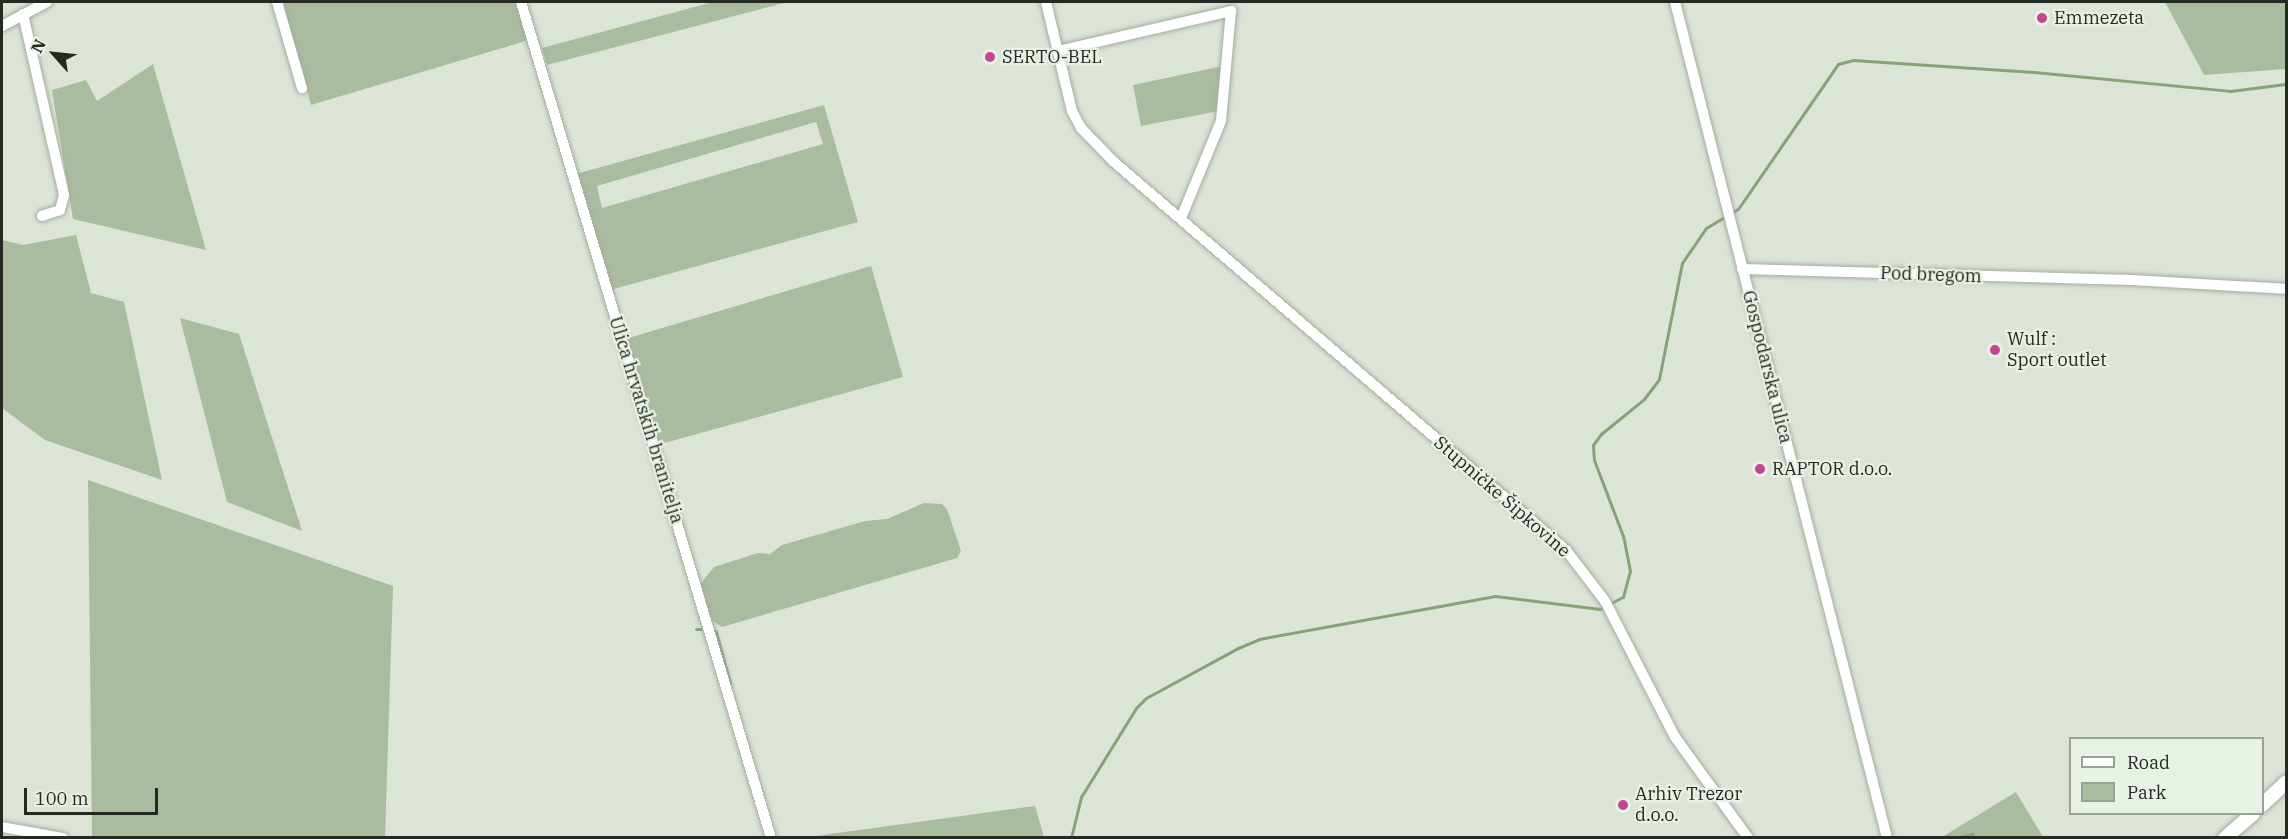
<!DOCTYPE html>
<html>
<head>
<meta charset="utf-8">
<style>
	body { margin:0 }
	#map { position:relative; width:2288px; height:839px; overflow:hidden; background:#dbe4d7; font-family:"IBM Plex Serif",serif }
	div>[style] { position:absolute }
	.green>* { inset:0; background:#a9bca0 }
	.stream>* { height:3px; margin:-1.5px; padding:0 1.5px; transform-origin:1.5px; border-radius:1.5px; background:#87a17b }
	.roads { filter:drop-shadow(0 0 2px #a4aca0) drop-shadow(0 0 2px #a4aca0) }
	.minor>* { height:10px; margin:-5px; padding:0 5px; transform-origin:5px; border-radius:5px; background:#fff }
	.tertiary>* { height:14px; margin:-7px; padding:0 7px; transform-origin:7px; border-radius:7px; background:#fff }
	.dots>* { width:16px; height:16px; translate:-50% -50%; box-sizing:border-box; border:3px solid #e8f1e5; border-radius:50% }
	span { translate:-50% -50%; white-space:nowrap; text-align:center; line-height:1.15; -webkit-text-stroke:4.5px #e8f1e5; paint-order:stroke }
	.poi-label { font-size:18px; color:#252924 }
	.left { translate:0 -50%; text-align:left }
	.street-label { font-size:18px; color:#252924 }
	.frame { position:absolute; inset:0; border:3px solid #252924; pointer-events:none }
	.legend { position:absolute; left:2069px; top:737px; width:195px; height:78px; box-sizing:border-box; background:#e8f1e5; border:2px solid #9aa198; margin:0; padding:8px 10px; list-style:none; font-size:18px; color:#252924 }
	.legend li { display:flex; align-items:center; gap:12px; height:30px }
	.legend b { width:30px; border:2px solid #9aa198 }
	.north { position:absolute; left:24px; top:24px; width:60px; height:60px; -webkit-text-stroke:4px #e8f1e5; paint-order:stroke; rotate:297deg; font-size:16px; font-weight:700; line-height:24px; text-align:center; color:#252924 }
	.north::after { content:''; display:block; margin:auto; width:21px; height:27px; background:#252924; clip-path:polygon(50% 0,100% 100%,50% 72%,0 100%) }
	.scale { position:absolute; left:24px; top:788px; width:134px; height:27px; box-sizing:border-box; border:3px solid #252924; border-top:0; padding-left:8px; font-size:18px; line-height:21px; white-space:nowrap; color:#252924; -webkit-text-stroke:4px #e8f1e5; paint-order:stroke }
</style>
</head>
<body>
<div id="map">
	<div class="green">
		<div style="clip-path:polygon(283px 2px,517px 2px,529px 40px,311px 105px)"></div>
		<div style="clip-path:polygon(713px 2px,788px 2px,547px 65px,542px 48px)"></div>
		<div style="clip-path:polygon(2165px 2px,2286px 2px,2286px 69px,2204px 75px)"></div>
		<div style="clip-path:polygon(153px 64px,206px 250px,73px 219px,52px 90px,86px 80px,97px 101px)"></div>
		<div style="clip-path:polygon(1223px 66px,1219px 111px,1141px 126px,1133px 85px)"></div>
		<div style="clip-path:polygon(evenodd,824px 105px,858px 222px,610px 290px,576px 174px,824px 105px,816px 122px,823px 144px,602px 208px,597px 186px,816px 122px)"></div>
		<div style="clip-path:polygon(76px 235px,91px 293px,124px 302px,162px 480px,45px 440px,2px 408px,2px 240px,23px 245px)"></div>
		<div style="clip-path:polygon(871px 266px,903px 377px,657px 445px,625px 339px)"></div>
		<div style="clip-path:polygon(180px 318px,239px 334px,302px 531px,227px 502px)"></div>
		<div style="clip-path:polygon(88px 480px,393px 586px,385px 837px,92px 837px)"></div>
		<div style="clip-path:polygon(924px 503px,942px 504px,947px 509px,961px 551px,957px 558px,722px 627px,710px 619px,701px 583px,714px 567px,758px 553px,770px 554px,782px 545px,865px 521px,887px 519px)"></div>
		<div style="clip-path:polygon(2016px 792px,2043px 837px,1942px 837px)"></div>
		<div style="clip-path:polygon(1035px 806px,1044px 837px,808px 837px)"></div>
	</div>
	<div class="stream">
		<div style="left:696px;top:629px;width:5px"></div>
		<div style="left:712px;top:629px;width:5px;rotate:37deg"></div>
		<div style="left:716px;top:632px;width:53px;rotate:74.6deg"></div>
		<div style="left:1071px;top:838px;width:42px;rotate:-76.3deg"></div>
		<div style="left:1081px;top:797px;width:105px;rotate:-58.3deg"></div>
		<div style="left:1136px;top:708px;width:14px;rotate:-45deg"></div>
		<div style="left:1146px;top:698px;width:105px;rotate:-28.5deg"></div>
		<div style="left:1238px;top:648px;width:23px;rotate:-23deg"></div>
		<div style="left:1259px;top:639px;width:240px;rotate:-10.3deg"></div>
		<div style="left:1495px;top:596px;width:106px;rotate:7.1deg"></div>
		<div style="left:1600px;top:609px;width:26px;rotate:-28deg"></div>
		<div style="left:1623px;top:597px;width:27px;rotate:-75deg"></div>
		<div style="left:1630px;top:571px;width:36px;rotate:-101deg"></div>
		<div style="left:1623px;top:536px;width:81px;rotate:-110.9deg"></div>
		<div style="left:1594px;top:460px;width:15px;rotate:-94deg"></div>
		<div style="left:1593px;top:445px;width:14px;rotate:-54deg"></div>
		<div style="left:1601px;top:434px;width:55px;rotate:-39.1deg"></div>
		<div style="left:1644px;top:399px;width:25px;rotate:-53deg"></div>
		<div style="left:1659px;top:379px;width:118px;rotate:-78.8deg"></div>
		<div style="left:1682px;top:263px;width:42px;rotate:-55.6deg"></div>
		<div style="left:1706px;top:228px;width:37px;rotate:-31deg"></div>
		<div style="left:1738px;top:209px;width:176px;rotate:-55.4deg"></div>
		<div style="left:1838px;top:64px;width:16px;rotate:-15deg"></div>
		<div style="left:1853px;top:60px;width:181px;rotate:3.8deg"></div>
		<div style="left:2034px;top:72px;width:197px;rotate:5.5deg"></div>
		<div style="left:2230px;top:91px;width:56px;rotate:-7.1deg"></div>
		<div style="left:1958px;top:838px;width:15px;rotate:-16deg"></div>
	</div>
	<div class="roads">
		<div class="minor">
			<div style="left:277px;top:2px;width:90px;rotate:73.8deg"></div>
			<div style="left:521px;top:2px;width:873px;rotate:73.35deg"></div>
			<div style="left:1046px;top:2px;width:112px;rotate:76.6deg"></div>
			<div style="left:1072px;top:111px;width:19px;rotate:62deg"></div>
			<div style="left:1081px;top:128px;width:47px;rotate:45.9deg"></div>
			<div style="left:1114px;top:162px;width:596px;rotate:40.64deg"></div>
			<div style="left:1566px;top:550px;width:64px;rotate:52.6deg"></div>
			<div style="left:1605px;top:601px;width:153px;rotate:62.8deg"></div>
			<div style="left:1675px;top:737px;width:125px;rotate:54.1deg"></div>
			<div style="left:1675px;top:2px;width:862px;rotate:75.77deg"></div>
			<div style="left:23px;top:14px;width:186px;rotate:77.2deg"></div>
			<div style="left:64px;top:195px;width:16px;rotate:105deg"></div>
			<div style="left:60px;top:210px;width:19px;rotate:162deg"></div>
			<div style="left:2px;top:26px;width:51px;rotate:-28.1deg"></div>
			<div style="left:1058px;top:51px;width:178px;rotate:-13deg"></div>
			<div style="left:1231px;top:11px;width:110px;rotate:95.2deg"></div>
			<div style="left:1221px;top:121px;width:105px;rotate:112.4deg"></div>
			<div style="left:1742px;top:269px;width:390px;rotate:1.6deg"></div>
			<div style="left:2132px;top:280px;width:154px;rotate:3.3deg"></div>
			<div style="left:2px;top:827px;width:62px;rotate:10.2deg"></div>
		</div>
		<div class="tertiary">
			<div style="left:2262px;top:805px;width:33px;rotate:-43deg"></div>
			<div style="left:2225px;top:838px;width:37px;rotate:-41deg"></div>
		</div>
	</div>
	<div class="dots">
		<div style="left:2042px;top:18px;background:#c34593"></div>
		<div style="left:990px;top:57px;background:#c34593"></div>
		<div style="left:1995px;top:350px;background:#c34593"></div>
		<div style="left:1760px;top:469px;background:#c34593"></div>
		<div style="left:1623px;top:805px;background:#c34593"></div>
	</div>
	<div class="poi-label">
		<span class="left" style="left:2054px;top:18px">Emmezeta</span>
		<span class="left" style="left:1002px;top:57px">SERTO-BEL</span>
		<span class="left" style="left:2007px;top:350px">Wulf :<br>Sport outlet</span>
		<span class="left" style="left:1772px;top:469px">RAPTOR d.o.o.</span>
		<span class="left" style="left:1635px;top:805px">Arhiv Trezor<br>d.o.o.</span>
	</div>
	<div class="street-label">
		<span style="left:1931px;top:275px;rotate:2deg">Pod bregom</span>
		<span style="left:1767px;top:367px;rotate:76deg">Gospodarska ulica</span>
		<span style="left:646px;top:420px;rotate:73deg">Ulica hrvatskih branitelja</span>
		<span style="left:1502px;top:497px;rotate:41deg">Stupničke Šipkovine</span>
	</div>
	<div class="frame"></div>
	<ul class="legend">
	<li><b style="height:8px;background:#fff"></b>Road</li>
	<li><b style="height:16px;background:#a9bca0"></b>Park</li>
	</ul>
	<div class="north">N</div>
	<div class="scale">100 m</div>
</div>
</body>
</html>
